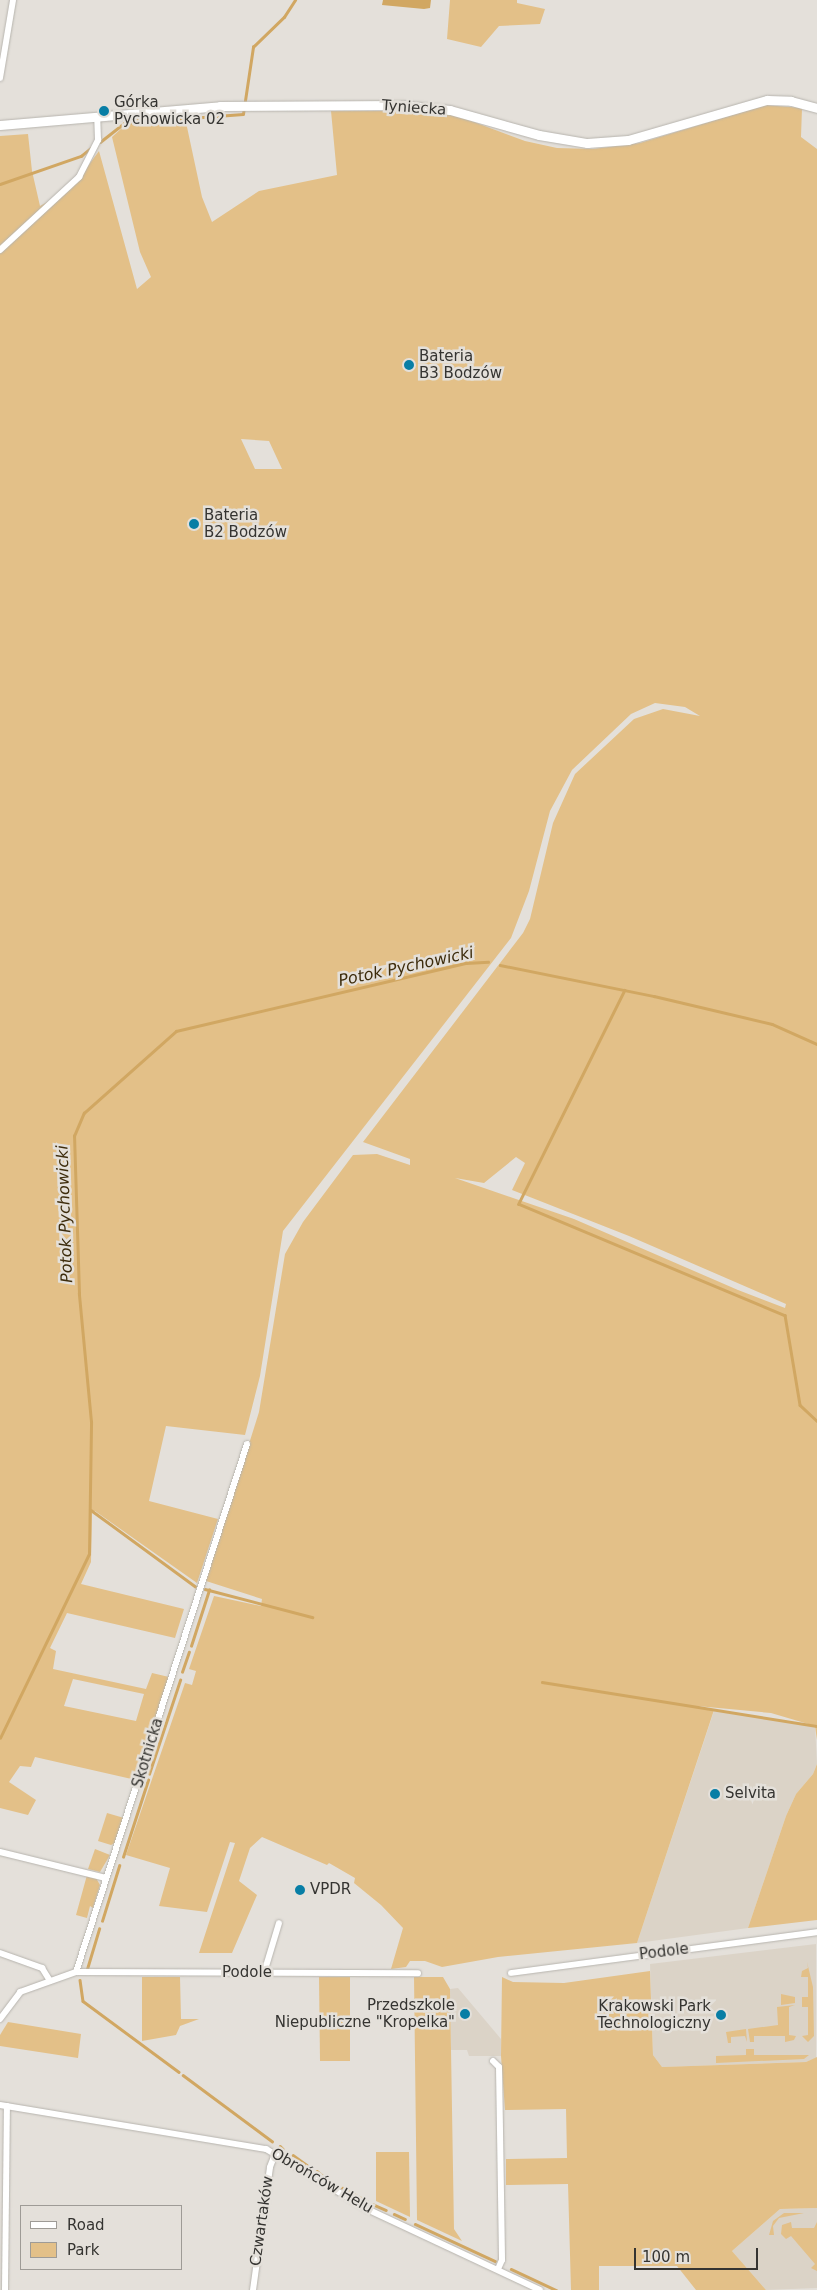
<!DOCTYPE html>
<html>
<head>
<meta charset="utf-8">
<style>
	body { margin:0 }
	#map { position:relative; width:817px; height:2290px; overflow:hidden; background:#e4e0da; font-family:"DejaVu Sans",sans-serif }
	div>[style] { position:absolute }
	.built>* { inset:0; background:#dbd3c7 }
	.green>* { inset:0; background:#e3c088 }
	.water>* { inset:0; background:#d1a762 }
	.stream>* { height:2.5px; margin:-1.25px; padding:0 1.25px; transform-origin:1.25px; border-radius:1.25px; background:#d1a762 }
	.roads { filter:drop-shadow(0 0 1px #b7b4ae) drop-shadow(0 0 1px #b7b4ae) }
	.minor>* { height:6px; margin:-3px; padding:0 3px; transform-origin:3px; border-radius:3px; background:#fff }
	.tertiary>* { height:9px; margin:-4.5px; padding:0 4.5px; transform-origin:4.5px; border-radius:4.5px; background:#fff }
	.dots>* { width:14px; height:14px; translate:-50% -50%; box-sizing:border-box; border:2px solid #e4e0da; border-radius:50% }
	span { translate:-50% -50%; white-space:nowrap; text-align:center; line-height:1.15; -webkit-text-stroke:5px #e4e0da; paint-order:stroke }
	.poi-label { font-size:15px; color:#353431 }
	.left { translate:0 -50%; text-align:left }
	.right { translate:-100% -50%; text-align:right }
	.street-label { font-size:15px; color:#353431 }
	.water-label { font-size:16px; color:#3d2c0c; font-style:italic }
	.legend { position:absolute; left:20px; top:2205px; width:162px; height:65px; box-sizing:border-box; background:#e4e0da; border:1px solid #9e9b96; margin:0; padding:6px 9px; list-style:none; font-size:15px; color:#353431 }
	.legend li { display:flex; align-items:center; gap:10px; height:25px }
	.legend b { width:25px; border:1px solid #9e9b96 }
	.scale { position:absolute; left:634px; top:2248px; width:124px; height:22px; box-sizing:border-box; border:2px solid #353431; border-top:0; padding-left:6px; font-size:15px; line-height:18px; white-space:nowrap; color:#353431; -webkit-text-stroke:4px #e4e0da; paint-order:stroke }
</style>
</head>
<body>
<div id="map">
	<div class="built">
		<div style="clip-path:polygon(714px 1711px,815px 1726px,817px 1764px,813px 1774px,796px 1794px,786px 1816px,748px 1928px,637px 1943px)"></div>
		<div style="clip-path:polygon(816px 1944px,816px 2058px,806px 2062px,662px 2067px,653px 2055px,650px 1964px)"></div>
		<div style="clip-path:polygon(458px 1988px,501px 2039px,501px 2056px,469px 2056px,467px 2050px,451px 2050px,450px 1989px)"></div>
		<div style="clip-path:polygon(817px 2208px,817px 2288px,766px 2290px,732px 2251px,780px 2209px)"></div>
	</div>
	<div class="green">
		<div style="clip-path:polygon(450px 0,517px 0,517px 3px,545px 9px,540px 24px,499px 26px,481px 47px,447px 39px)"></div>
		<div style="clip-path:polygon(evenodd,765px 105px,802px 108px,801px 137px,817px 149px,817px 1740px,815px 1726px,771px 1713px,697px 1706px,714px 1710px,637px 1943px,498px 1957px,442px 1967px,425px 1961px,410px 1961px,406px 1967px,391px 1969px,403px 1928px,381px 1905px,354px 1883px,355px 1878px,329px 1863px,327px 1865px,262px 1837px,250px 1848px,239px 1881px,257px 1895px,232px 1953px,199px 1953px,235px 1843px,230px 1842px,207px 1912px,159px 1906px,170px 1868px,126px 1855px,185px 1683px,192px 1685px,196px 1671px,189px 1669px,214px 1596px,261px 1606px,262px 1599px,206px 1581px,259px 1412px,285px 1254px,303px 1222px,353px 1155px,377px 1154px,410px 1165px,410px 1159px,363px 1142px,523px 933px,530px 919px,553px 823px,575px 774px,634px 719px,663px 709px,700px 716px,685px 707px,655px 703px,631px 714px,572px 770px,550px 811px,529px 891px,511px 938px,283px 1231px,260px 1376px,245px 1435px,166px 1426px,149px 1501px,218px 1519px,197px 1583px,95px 1511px,92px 1513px,91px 1562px,81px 1584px,184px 1609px,175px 1638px,67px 1613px,50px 1648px,56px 1651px,53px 1669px,146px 1689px,152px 1673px,169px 1677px,136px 1780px,35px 1757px,31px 1767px,20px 1766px,9px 1782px,36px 1800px,28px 1815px,0 1808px,0 136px,28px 134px,32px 171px,40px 206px,71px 189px,99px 151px,137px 289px,151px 277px,140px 252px,112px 137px,133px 118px,184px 113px,202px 197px,212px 222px,259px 191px,337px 175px,331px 111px,431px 111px,458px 116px,525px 141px,557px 148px,593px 149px,640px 143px,765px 105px,241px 439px,269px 441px,282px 469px,255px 469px,241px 439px,765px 105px,516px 1157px,525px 1163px,512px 1190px,629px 1236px,786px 1304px,785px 1308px,738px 1290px,574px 1219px,455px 1178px,484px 1183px,516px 1157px,765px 105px,65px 1159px,70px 1161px,71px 1220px,65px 1219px,59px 1182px,65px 1159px,765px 105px,73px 1679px,144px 1694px,136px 1721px,64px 1706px,73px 1679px)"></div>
		<div style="clip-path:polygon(817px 1764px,817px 1920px,748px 1928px,786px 1816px,796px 1794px,813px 1774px)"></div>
		<div style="clip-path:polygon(107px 1813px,124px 1818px,115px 1843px,111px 1845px,98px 1841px)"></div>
		<div style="clip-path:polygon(95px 1849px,110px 1855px,100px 1872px,88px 1869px)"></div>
		<div style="clip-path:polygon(87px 1875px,96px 1878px,100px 1885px,93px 1908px,90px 1906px,87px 1918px,76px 1915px)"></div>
		<div style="clip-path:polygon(807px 1962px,813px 1987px,814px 2036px,808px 2042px,802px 2036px,808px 2035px,808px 2007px,802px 2007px,802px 1997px,808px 1997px,808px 1977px,801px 1977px,802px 1971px,808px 1968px)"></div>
		<div style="clip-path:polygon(650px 1971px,653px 2055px,662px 2067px,806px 2062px,817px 2057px,817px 2208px,780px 2209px,732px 2251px,766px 2290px,696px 2290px,677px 2266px,599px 2266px,599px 2290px,571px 2290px,568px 2184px,506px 2185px,506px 2159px,567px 2158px,566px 2109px,505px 2110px,501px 2056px,502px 1977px,513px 1982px,564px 1983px)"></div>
		<div style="clip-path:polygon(142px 1977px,180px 1977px,181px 2019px,199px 2019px,180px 2026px,176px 2035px,142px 2041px)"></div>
		<div style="clip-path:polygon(319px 1977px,350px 1977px,350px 2061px,320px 2061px)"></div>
		<div style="clip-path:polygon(414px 1977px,443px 1977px,450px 1989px,454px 2229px,462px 2241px,417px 2220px)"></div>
		<div style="clip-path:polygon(781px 1994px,795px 1997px,795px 2003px,781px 2005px)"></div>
		<div style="clip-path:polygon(795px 2005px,789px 2007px,789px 2035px,796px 2036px,794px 2040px,785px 2042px,785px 2036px,754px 2036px,754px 2042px,750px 2042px,748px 2029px,778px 2025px,777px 2007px)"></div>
		<div style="clip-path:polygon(8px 2022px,81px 2034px,78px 2058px,0 2046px,0 2035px)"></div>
		<div style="clip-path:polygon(746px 2029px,747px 2042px,745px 2036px,731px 2037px,731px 2043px,728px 2043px,726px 2032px)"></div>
		<div style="clip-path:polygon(746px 2049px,754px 2049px,754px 2055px,809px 2055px,804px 2059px,716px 2063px,716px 2056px,746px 2055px)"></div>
		<div style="clip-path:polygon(376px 2152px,409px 2152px,410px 2217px,376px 2201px)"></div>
		<div style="clip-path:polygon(784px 2213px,804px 2213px,779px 2218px,773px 2226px,774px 2235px,769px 2235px,773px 2221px)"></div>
		<div style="clip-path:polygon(791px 2222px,792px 2228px,814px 2228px,817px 2222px,817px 2271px,811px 2268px,815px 2264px,791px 2236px,786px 2239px,781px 2234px,782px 2225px)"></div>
	</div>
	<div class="water">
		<div style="clip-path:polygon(383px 0,431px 0,430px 8px,424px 9px,382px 5px)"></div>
	</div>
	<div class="stream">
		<div style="left:100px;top:142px;width:31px;rotate:-38deg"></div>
		<div style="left:124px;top:123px;width:119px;rotate:-4.3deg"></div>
		<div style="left:243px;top:114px;width:68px;rotate:-81.5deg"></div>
		<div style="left:253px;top:47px;width:43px;rotate:-44.1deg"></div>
		<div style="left:284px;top:17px;width:20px;rotate:-57deg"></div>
		<div style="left:0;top:184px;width:86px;rotate:-19.1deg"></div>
		<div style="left:81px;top:156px;width:13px;rotate:-39deg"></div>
		<div style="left:500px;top:965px;width:157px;rotate:11.4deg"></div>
		<div style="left:654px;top:996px;width:121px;rotate:13.3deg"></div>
		<div style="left:772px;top:1024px;width:49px;rotate:24deg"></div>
		<div style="left:625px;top:990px;width:239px;rotate:116.4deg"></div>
		<div style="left:519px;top:1204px;width:288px;rotate:22.7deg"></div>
		<div style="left:785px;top:1315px;width:91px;rotate:80.5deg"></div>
		<div style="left:800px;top:1405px;width:23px;rotate:43deg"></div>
		<div style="left:91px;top:1510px;width:129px;rotate:36.2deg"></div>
		<div style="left:205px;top:1589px;width:111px;rotate:14.7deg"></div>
		<div style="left:191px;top:1646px;width:59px;rotate:-72.2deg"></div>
		<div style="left:182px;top:1672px;width:21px;rotate:-71deg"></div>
		<div style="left:542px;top:1682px;width:278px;rotate:9.1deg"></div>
		<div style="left:0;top:1738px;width:204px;rotate:-64.2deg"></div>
		<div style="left:89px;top:1554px;width:132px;rotate:-89.1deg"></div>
		<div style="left:91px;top:1422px;width:129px;rotate:-95.4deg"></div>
		<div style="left:79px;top:1294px;width:158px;rotate:-91.8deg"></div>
		<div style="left:74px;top:1136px;width:25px;rotate:-67deg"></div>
		<div style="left:84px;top:1113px;width:123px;rotate:-41.7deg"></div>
		<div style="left:176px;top:1031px;width:298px;rotate:-13.2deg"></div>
		<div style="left:466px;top:963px;width:22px;rotate:-3deg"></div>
		<div style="left:149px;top:1774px;width:99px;rotate:-71.7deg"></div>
		<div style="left:123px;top:1857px;width:81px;rotate:-72deg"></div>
		<div style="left:102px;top:1921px;width:58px;rotate:-72.8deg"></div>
		<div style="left:87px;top:1969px;width:42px;rotate:-73.3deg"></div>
		<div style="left:80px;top:1980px;width:21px;rotate:82deg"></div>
		<div style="left:83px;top:2001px;width:119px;rotate:36.5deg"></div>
		<div style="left:183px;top:2075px;width:111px;rotate:36.6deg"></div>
		<div style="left:280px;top:2146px;width:4px;rotate:45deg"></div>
		<div style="left:293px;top:2155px;width:17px;rotate:36deg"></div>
		<div style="left:317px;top:2171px;width:8px;rotate:40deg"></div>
		<div style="left:334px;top:2183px;width:38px;rotate:29deg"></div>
		<div style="left:372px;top:2204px;width:15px;rotate:23deg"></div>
		<div style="left:394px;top:2214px;width:12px;rotate:24deg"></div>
		<div style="left:415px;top:2224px;width:88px;rotate:24.8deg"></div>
		<div style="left:511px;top:2269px;width:50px;rotate:25deg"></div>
	</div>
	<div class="roads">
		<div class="minor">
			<div style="left:0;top:78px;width:79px;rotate:-80.5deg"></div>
			<div style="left:0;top:250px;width:108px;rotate:-42.7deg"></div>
			<div style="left:79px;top:177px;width:42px;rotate:-62.8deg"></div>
			<div style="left:98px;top:140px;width:24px;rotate:-92deg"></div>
			<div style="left:0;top:1852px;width:109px;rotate:13.8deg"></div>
			<div style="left:0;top:1953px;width:45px;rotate:19.7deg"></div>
			<div style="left:42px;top:1968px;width:15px;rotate:58deg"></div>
			<div style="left:76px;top:1972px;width:342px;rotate:0.2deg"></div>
			<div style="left:264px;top:1973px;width:52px;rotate:-73.3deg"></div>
			<div style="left:511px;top:1973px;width:309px;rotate:-7.6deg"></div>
			<div style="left:0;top:2019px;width:34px;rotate:-53deg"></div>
			<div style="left:20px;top:1992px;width:59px;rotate:-19.7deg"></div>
			<div style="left:76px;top:1972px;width:555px;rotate:-72.05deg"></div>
			<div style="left:493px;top:2061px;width:8px;rotate:45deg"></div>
			<div style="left:499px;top:2067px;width:193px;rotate:89.1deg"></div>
			<div style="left:502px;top:2260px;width:10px;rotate:114deg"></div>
			<div style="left:0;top:2105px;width:270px;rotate:9.4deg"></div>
			<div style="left:266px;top:2149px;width:117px;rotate:30.7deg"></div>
			<div style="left:367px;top:2209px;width:191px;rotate:25.1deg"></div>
			<div style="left:5px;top:2290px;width:184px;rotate:-89.4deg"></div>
			<div style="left:253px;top:2290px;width:124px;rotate:-82.1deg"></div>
			<div style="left:270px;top:2167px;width:14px;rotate:-69deg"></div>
		</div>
		<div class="tertiary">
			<div style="left:0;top:125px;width:221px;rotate:-4.9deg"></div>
			<div style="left:220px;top:106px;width:182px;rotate:-0.3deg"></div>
			<div style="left:402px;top:105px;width:48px;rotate:5.9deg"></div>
			<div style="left:450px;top:110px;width:92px;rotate:15.7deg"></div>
			<div style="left:539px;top:135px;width:49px;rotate:9.5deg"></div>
			<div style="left:587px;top:143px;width:41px;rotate:-4.2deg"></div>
			<div style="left:628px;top:140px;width:145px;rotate:-16.1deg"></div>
			<div style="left:767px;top:100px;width:24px;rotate:2deg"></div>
			<div style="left:791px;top:101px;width:27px;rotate:15deg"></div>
		</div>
	</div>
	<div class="dots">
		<div style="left:104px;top:111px;background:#087ea5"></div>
		<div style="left:409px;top:365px;background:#087ea5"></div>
		<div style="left:194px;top:524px;background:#087ea5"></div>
		<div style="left:715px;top:1794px;background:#087ea5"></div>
		<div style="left:300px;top:1890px;background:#087ea5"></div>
		<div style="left:465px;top:2014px;background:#087ea5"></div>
		<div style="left:721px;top:2015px;background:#087ea5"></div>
	</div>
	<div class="poi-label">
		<span class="left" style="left:114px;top:111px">Górka<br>Pychowicka 02</span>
		<span class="left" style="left:419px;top:365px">Bateria<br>B3 Bodzów</span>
		<span class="left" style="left:204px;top:524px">Bateria<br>B2 Bodzów</span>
		<span class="left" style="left:725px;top:1794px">Selvita</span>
		<span class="left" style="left:310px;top:1890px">VPDR</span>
		<span class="right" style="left:455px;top:2014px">Przedszkole<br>Niepubliczne "Kropelka"</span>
		<span class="right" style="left:711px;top:2015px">Krakowski Park<br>Technologiczny</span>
	</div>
	<div class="street-label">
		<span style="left:414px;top:108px;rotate:4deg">Tyniecka</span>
		<span style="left:148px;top:1753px;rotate:-73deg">Skotnicka</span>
		<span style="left:664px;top:1952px;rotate:-7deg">Podole</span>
		<span style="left:247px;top:1973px">Podole</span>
		<span style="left:322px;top:2181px;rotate:30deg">Obrońców Helu</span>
		<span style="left:262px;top:2221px;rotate:-82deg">Czwartaków</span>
	</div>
	<div class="water-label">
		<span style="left:406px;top:967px;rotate:-12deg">Potok Pychowicki</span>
		<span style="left:65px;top:1214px;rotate:-92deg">Potok Pychowicki</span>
	</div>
	<ul class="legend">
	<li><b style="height:6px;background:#fff"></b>Road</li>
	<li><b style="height:14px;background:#e3c088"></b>Park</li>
	</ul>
	<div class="scale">100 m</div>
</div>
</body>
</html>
